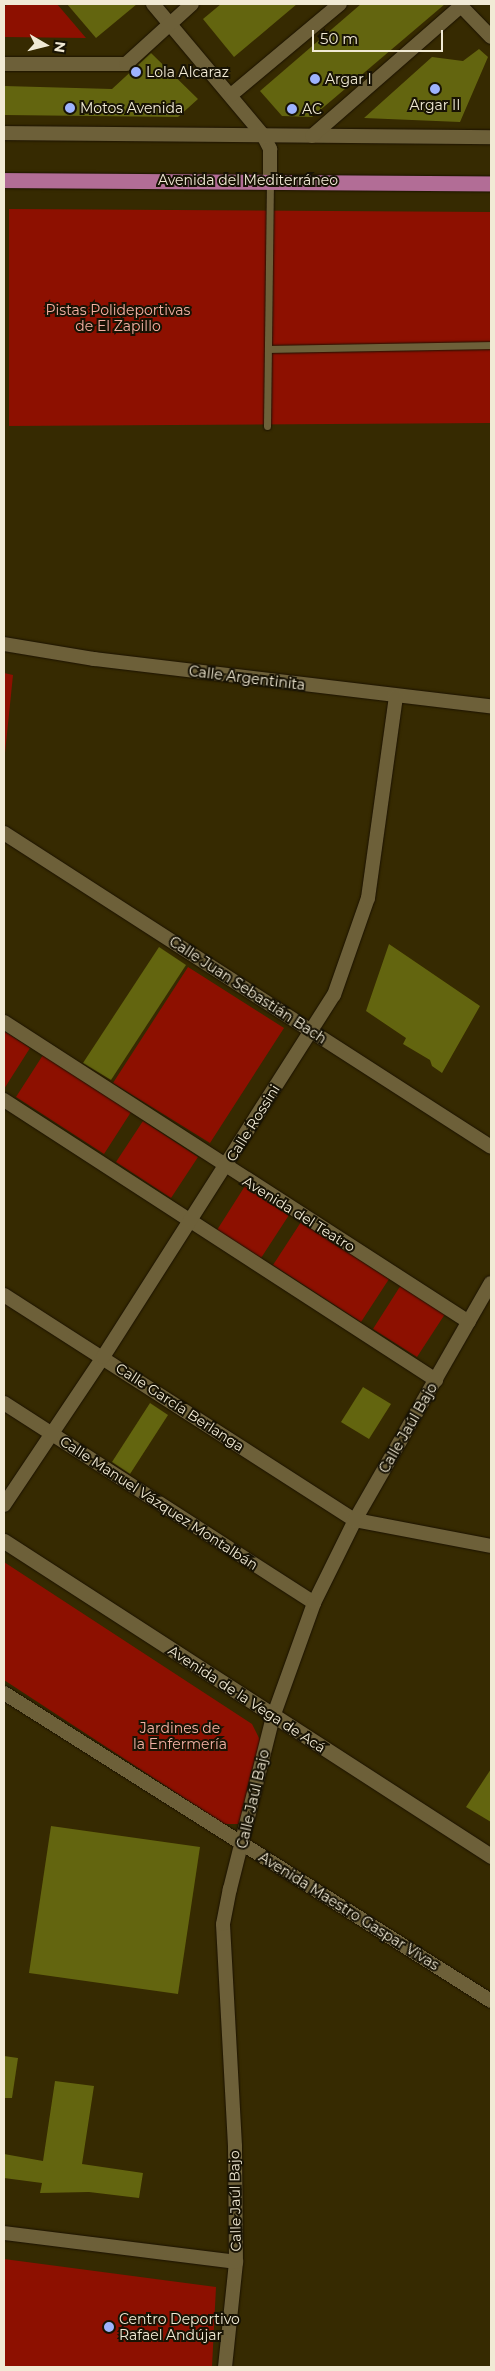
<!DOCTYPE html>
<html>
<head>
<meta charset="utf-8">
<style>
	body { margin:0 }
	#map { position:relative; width:495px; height:2371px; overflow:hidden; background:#362a01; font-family:Montserrat,sans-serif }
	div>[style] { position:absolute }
	.green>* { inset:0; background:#8d1000 }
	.building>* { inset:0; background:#63650f }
	.roads { filter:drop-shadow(0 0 1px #1b1200) drop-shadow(0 0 1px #1b1200) }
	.lane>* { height:7px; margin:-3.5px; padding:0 3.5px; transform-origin:3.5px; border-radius:3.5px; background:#6d6039 }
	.street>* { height:14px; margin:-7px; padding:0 7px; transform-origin:7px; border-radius:7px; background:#6d6039 }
	.secondary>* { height:15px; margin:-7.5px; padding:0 7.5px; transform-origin:7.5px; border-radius:7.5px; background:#6d6039 }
	.primary>* { height:15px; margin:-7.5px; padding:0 7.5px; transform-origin:7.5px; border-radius:7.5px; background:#b26d96 }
	.dots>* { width:14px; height:14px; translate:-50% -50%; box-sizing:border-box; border:2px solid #181304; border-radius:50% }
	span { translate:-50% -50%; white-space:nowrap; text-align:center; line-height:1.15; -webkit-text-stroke:4px #181304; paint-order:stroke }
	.poi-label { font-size:14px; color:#f1ead5 }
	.left { translate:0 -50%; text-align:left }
	.street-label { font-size:14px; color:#f1ead5 }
	.park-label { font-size:14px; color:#f3b1a4 }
	.frame { position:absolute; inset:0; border:5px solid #f1ead5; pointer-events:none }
	.north { position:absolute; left:20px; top:20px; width:50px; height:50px; -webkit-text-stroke:4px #181304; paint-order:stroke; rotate:98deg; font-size:14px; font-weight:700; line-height:20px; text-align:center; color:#f1ead5 }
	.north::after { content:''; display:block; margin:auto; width:18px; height:22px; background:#f1ead5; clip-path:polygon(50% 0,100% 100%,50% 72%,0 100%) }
	.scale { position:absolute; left:312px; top:30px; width:131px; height:22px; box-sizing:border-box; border:2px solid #f1ead5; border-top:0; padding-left:6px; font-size:15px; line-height:18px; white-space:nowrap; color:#f1ead5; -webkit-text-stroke:4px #181304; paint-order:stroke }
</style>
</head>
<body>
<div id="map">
	<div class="green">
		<div style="clip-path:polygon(8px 4px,57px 4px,86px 38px,4px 37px,4px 7px)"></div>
		<div style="clip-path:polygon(9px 209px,491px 212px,491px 423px,9px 426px)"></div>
		<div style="clip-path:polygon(4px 673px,13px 675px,4px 763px)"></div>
		<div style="clip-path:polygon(188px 967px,284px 1028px,210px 1143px,113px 1083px)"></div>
		<div style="clip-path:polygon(4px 1031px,30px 1048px,4px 1089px)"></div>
		<div style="clip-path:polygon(43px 1055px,131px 1112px,104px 1154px,16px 1097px)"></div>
		<div style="clip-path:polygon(143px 1121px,198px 1157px,171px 1198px,116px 1162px)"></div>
		<div style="clip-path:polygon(245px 1186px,289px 1215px,261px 1258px,217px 1230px)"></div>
		<div style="clip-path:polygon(301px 1222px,389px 1279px,361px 1322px,273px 1265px)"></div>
		<div style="clip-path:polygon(401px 1285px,445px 1314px,417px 1357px,373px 1329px)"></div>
		<div style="clip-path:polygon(4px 1562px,252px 1724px,260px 1740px,244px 1816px,238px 1824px,224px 1824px,4px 1680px)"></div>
		<div style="clip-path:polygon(4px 2259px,216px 2287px,212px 2367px,4px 2367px)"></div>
	</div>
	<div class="building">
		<div style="clip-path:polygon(67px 4px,137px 4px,96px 38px)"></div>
		<div style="clip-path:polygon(221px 4px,297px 4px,234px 57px,203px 19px)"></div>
		<div style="clip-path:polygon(361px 4px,445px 4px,312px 117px,282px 116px,260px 91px)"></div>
		<div style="clip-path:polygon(479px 49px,488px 57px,460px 122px,364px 118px,432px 57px,463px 61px)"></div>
		<div style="clip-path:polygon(151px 53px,198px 99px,178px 117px,4px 115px,4px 86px,112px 89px)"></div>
		<div style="clip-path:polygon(389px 944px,480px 1006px,442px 1073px,432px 1066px,430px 1060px,403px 1044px,406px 1038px,366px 1011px)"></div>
		<div style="clip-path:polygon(159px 947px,186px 965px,111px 1080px,83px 1063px)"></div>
		<div style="clip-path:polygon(363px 1387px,391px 1404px,369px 1439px,341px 1422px)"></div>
		<div style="clip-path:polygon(150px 1403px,168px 1415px,130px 1474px,112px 1462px)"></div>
		<div style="clip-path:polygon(491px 1769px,491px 1822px,466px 1807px)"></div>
		<div style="clip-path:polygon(51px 1826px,200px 1847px,178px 1994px,29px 1973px)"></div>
		<div style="clip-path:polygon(4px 2056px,18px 2058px,12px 2098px,4px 2098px)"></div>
		<div style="clip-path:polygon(55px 2081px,94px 2086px,82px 2164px,143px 2173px,139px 2198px,89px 2192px,40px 2193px,42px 2183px,4px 2178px,4px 2154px,43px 2161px)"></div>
	</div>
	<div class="roads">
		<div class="lane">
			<div style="left:269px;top:349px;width:222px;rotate:-1deg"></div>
			<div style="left:267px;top:426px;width:246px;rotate:-89.3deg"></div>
		</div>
		<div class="street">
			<div style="left:153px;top:4px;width:171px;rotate:50deg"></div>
			<div style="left:263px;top:135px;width:16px;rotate:63deg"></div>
			<div style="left:270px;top:149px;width:31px;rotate:90deg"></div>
			<div style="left:4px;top:64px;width:122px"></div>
			<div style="left:126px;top:64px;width:89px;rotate:-42.3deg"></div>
			<div style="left:231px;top:95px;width:142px;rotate:-39.9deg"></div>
			<div style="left:4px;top:133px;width:487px;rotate:0.5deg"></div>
			<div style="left:312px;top:136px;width:198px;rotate:-41.1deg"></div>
			<div style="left:461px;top:6px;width:43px;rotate:45.9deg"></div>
			<div style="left:4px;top:644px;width:91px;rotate:9.5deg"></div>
			<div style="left:94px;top:659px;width:400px;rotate:6.8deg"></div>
			<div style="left:4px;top:833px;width:579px;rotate:32.81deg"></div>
			<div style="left:4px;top:1022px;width:553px;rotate:32.83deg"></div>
			<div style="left:4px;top:1100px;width:515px;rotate:32.95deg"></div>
			<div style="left:4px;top:1295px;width:417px;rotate:32.7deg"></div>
			<div style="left:355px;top:1520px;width:138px;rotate:10.8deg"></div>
			<div style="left:4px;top:1403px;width:369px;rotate:32.8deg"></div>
			<div style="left:4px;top:1505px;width:178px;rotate:-56.2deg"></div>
			<div style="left:103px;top:1357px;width:429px;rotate:-57.5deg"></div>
			<div style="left:334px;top:995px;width:103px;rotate:-70.7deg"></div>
			<div style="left:368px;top:898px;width:203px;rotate:-82.1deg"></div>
			<div style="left:4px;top:1693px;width:576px;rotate:32.31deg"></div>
			<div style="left:4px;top:2233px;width:234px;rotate:7.1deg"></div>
			<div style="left:225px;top:2367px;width:106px;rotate:-84deg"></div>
			<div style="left:236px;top:2262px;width:116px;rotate:-90.5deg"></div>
			<div style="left:235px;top:2146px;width:222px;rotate:-93.1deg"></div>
			<div style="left:223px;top:1924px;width:36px;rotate:-79deg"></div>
			<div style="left:230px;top:1889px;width:177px;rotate:-76deg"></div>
			<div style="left:273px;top:1717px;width:121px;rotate:-70.2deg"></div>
			<div style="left:314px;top:1603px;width:93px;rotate:-63.7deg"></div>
			<div style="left:355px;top:1520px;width:273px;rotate:-60.2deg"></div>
		</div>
		<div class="secondary">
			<div style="left:4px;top:1541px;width:580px;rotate:32.9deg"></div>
		</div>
		<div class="primary">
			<div style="left:4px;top:180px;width:487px;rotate:0.4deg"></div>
		</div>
	</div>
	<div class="dots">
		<div style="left:136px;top:72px;background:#9eb3fd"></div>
		<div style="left:315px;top:79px;background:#9eb3fd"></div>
		<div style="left:435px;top:89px;background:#9eb3fd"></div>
		<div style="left:70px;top:108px;background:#9eb3fd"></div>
		<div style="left:292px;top:109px;background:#9eb3fd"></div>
		<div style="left:109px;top:2327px;background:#9eb3fd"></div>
	</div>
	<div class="poi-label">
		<span class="left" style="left:146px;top:72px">Lola Alcaraz</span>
		<span class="left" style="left:325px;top:79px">Argar I</span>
		<span style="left:435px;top:105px">Argar II</span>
		<span class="left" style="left:80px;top:108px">Motos Avenida</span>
		<span class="left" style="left:302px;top:109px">AC</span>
		<span class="left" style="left:119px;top:2327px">Centro Deportivo<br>Rafael Andújar</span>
	</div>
	<div class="street-label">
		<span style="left:248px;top:180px">Avenida del Mediterráneo</span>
		<span style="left:247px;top:678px;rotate:7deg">Calle Argentinita</span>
		<span style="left:248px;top:990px;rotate:33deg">Calle Juan Sebastián Bach</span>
		<span style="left:253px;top:1123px;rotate:-58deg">Calle Rossini</span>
		<span style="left:299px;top:1214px;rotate:32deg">Avenida del Teatro</span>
		<span style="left:180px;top:1407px;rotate:33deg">Calle García Berlanga</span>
		<span style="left:408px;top:1428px;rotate:-60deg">Calle Jaúl Bajo</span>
		<span style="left:159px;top:1503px;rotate:33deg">Calle Manuel Vázquez Montalbán</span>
		<span style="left:247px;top:1699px;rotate:33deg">Avenida de la Vega de Acá</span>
		<span style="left:253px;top:1799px;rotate:-77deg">Calle Jaúl Bajo</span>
		<span style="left:349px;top:1911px;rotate:32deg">Avenida Maestro Gaspar Vivas</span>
		<span style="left:235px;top:2201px;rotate:-91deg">Calle Jaúl Bajo</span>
	</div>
	<div class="park-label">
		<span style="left:118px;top:318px">Pistas Polideportivas<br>de El Zapillo</span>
		<span style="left:180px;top:1736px">Jardines de<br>la Enfermería</span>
	</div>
	<div class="frame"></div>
	<div class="north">N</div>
	<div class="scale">50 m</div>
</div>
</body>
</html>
